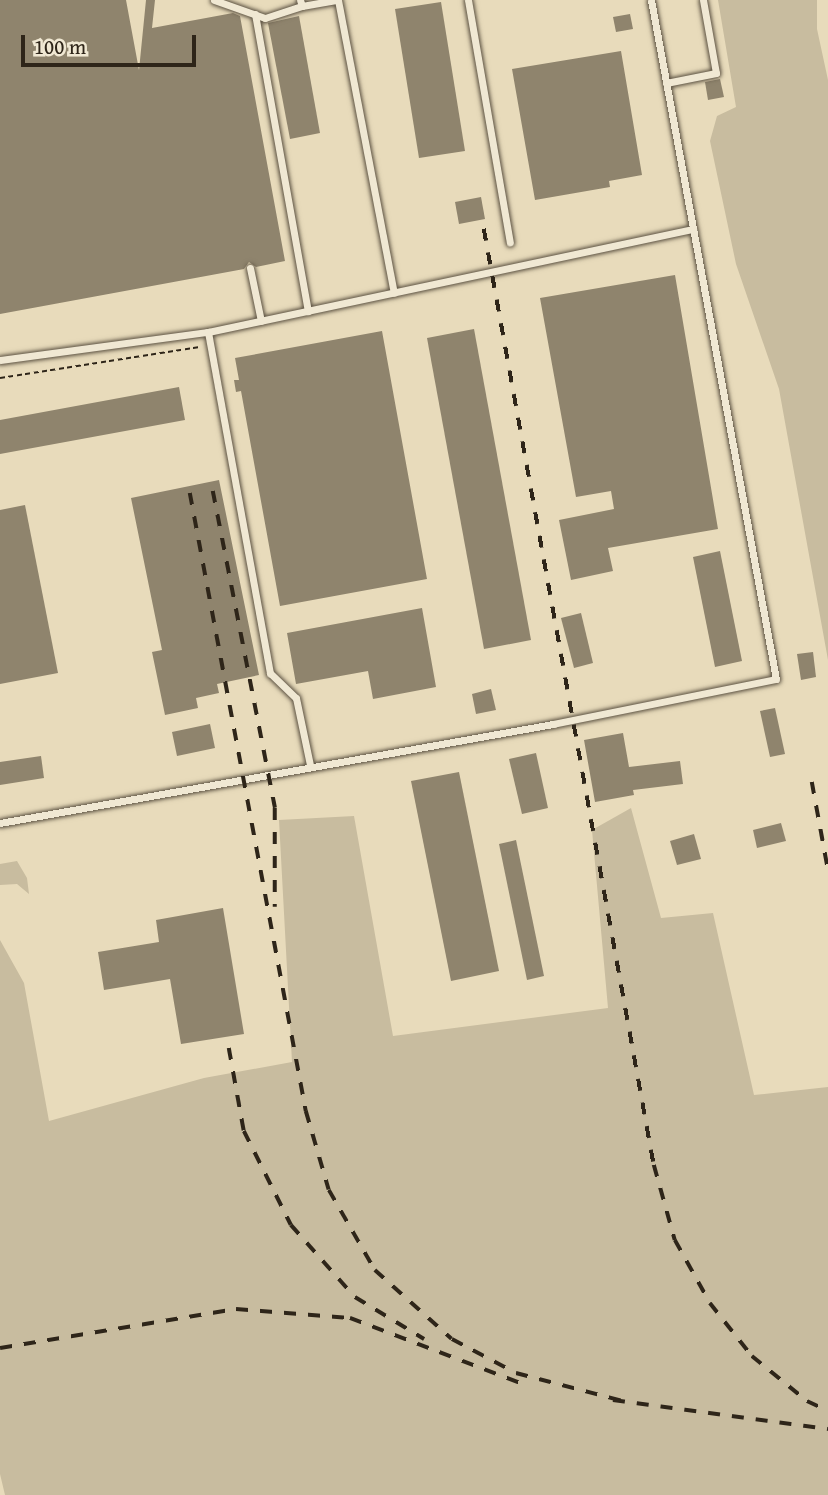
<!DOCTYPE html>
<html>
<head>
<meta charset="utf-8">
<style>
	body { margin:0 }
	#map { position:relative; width:828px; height:1495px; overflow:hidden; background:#e8dbbb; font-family:"Gentium Book Plus",serif }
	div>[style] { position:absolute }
	.green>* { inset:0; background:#c8bc9f }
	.building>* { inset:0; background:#8f846d }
	.path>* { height:2px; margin-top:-1px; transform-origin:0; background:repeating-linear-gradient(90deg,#2e2519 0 5px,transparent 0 8.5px) }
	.roads { filter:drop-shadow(0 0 2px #5c5242) drop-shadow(0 0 2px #5c5242) }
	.lane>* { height:7px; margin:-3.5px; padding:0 3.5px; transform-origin:3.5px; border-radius:3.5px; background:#f0e8d3 }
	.rail>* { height:3.5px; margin-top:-1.75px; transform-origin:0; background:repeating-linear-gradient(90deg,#2e2519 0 12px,transparent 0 24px) }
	span { translate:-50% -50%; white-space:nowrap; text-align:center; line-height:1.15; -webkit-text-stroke:6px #f0e8d3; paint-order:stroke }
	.scale { position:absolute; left:21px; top:35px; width:175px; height:32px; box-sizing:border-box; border:4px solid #2e2519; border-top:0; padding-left:9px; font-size:21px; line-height:24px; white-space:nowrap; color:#2e2519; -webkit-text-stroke:5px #f0e8d3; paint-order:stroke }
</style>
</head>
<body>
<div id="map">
	<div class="green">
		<div style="clip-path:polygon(718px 0,817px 0,817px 29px,828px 80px,828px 660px,779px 389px,736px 264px,710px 141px,717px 116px,736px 107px)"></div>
		<div style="clip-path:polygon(631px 808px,661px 918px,713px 913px,754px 1095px,828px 1087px,828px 1495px,5px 1495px,0 1474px,0 940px,24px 983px,49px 1121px,204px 1078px,292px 1062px,279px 820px,354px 816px,393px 1036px,608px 1008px,592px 830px)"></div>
		<div style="clip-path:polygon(17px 861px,27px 878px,29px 894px,17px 884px,0 885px,0 864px)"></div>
	</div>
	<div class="building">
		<div style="clip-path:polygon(0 0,126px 0,139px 70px,146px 0,155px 0,152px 28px,233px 13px,240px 16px,285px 261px,256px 267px,249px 262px,244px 269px,0 314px)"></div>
		<div style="clip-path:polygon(441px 2px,465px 151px,419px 158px,395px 9px)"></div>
		<div style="clip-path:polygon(630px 14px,633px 29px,616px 32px,613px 17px)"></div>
		<div style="clip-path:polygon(299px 16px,320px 133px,290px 139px,268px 23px)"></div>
		<div style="clip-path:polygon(621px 51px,642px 175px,609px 181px,610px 187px,535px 200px,512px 69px)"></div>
		<div style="clip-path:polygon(720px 79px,724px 97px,708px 100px,705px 82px)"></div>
		<div style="clip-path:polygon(481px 197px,485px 219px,459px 224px,455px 202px)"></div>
		<div style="clip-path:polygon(675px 275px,718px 529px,608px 548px,613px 571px,571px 580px,559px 520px,614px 509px,611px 491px,576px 497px,540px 298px)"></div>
		<div style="clip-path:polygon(474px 329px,531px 640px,484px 649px,427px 338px)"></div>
		<div style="clip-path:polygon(382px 331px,427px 579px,280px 606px,241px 391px,236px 392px,234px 380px,239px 380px,235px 358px)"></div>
		<div style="clip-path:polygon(179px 387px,185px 420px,0 454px,0 420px)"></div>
		<div style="clip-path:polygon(219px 480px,259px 675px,217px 684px,219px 693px,196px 698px,198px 708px,165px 715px,152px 652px,162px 650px,131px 498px)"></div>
		<div style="clip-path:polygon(25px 505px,58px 673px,0 684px,0 510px)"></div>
		<div style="clip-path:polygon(720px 551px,742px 661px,715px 667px,693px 557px)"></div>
		<div style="clip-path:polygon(422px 608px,436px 687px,373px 699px,368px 671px,296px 684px,287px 633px)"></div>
		<div style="clip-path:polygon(581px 613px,593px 663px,574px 668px,561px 618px)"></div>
		<div style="clip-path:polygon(813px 652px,816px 677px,801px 680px,797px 654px)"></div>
		<div style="clip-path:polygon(491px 689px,496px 710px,476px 714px,472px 694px)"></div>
		<div style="clip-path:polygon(775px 708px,785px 754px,770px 757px,760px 711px)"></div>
		<div style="clip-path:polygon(210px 724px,215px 748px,177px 756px,172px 732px)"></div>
		<div style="clip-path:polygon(623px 733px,629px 767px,680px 761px,683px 784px,633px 790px,634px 795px,595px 802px,584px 740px)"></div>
		<div style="clip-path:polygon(536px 753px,548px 808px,522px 814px,509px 759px)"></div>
		<div style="clip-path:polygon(41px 756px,44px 778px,0 785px,0 762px)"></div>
		<div style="clip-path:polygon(459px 772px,499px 971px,451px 981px,411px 781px)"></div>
		<div style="clip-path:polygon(781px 823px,786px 841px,757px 848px,753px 830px)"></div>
		<div style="clip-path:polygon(694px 834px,701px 859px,677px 865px,670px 841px)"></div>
		<div style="clip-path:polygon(516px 840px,544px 976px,527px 980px,499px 844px)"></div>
		<div style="clip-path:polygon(223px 908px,244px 1034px,181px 1044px,170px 979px,104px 990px,98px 952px,159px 942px,156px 920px)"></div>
	</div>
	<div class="path">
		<div style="left:0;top:378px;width:202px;rotate:-8.8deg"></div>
	</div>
	<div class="roads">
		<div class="lane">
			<div style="left:214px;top:0;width:54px;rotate:19.4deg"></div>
			<div style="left:265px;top:18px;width:39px;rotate:-18deg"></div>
			<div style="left:302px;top:6px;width:6px;rotate:-108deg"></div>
			<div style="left:338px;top:0;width:298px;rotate:79.2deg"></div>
			<div style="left:468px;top:0;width:246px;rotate:80.2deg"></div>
			<div style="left:302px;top:6px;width:36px;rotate:-10deg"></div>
			<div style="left:255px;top:14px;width:302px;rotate:79.9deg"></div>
			<div style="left:666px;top:83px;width:51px;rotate:-11.3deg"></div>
			<div style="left:716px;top:73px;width:74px;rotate:-100.1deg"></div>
			<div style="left:250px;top:268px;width:54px;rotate:78.3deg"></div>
			<div style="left:208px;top:332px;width:347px;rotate:79.7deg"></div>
			<div style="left:270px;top:673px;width:36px;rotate:44deg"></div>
			<div style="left:296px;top:698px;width:68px;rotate:78.2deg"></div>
			<div style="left:0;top:360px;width:210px;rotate:-7.7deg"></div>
			<div style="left:208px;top:332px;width:496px;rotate:-12deg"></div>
			<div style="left:0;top:823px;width:562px;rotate:-10.15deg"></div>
			<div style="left:553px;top:724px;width:227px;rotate:-11.4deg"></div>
			<div style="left:776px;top:679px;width:690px;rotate:-100.43deg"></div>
		</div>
	</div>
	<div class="rail">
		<div style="left:484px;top:229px;width:951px;rotate:79.71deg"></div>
		<div style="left:654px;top:1165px;width:78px;rotate:74.4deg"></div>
		<div style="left:675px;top:1240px;width:72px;rotate:60.9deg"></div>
		<div style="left:710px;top:1303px;width:68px;rotate:51.6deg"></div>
		<div style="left:752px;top:1356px;width:71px;rotate:39.3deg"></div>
		<div style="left:807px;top:1401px;width:23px;rotate:25deg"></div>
		<div style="left:213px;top:491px;width:323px;rotate:78.9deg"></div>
		<div style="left:275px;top:808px;width:99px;rotate:90deg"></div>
		<div style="left:190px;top:493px;width:629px;rotate:79.37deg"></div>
		<div style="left:306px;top:1111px;width:82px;rotate:73.8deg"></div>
		<div style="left:329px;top:1190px;width:92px;rotate:60.1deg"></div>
		<div style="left:375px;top:1270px;width:103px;rotate:41.9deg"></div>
		<div style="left:452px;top:1339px;width:72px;rotate:28deg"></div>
		<div style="left:516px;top:1373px;width:111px;rotate:14.7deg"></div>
		<div style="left:812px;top:782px;width:88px;rotate:79.6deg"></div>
		<div style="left:229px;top:1048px;width:84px;rotate:79.8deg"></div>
		<div style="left:244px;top:1131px;width:105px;rotate:63.4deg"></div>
		<div style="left:291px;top:1225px;width:96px;rotate:48.4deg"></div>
		<div style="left:355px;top:1297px;width:81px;rotate:31.3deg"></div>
		<div style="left:0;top:1348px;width:239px;rotate:-9.4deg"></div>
		<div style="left:236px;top:1309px;width:114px;rotate:4.5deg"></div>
		<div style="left:350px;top:1318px;width:182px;rotate:20.9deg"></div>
		<div style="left:613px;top:1400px;width:217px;rotate:7.7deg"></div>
	</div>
	<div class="scale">100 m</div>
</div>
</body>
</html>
